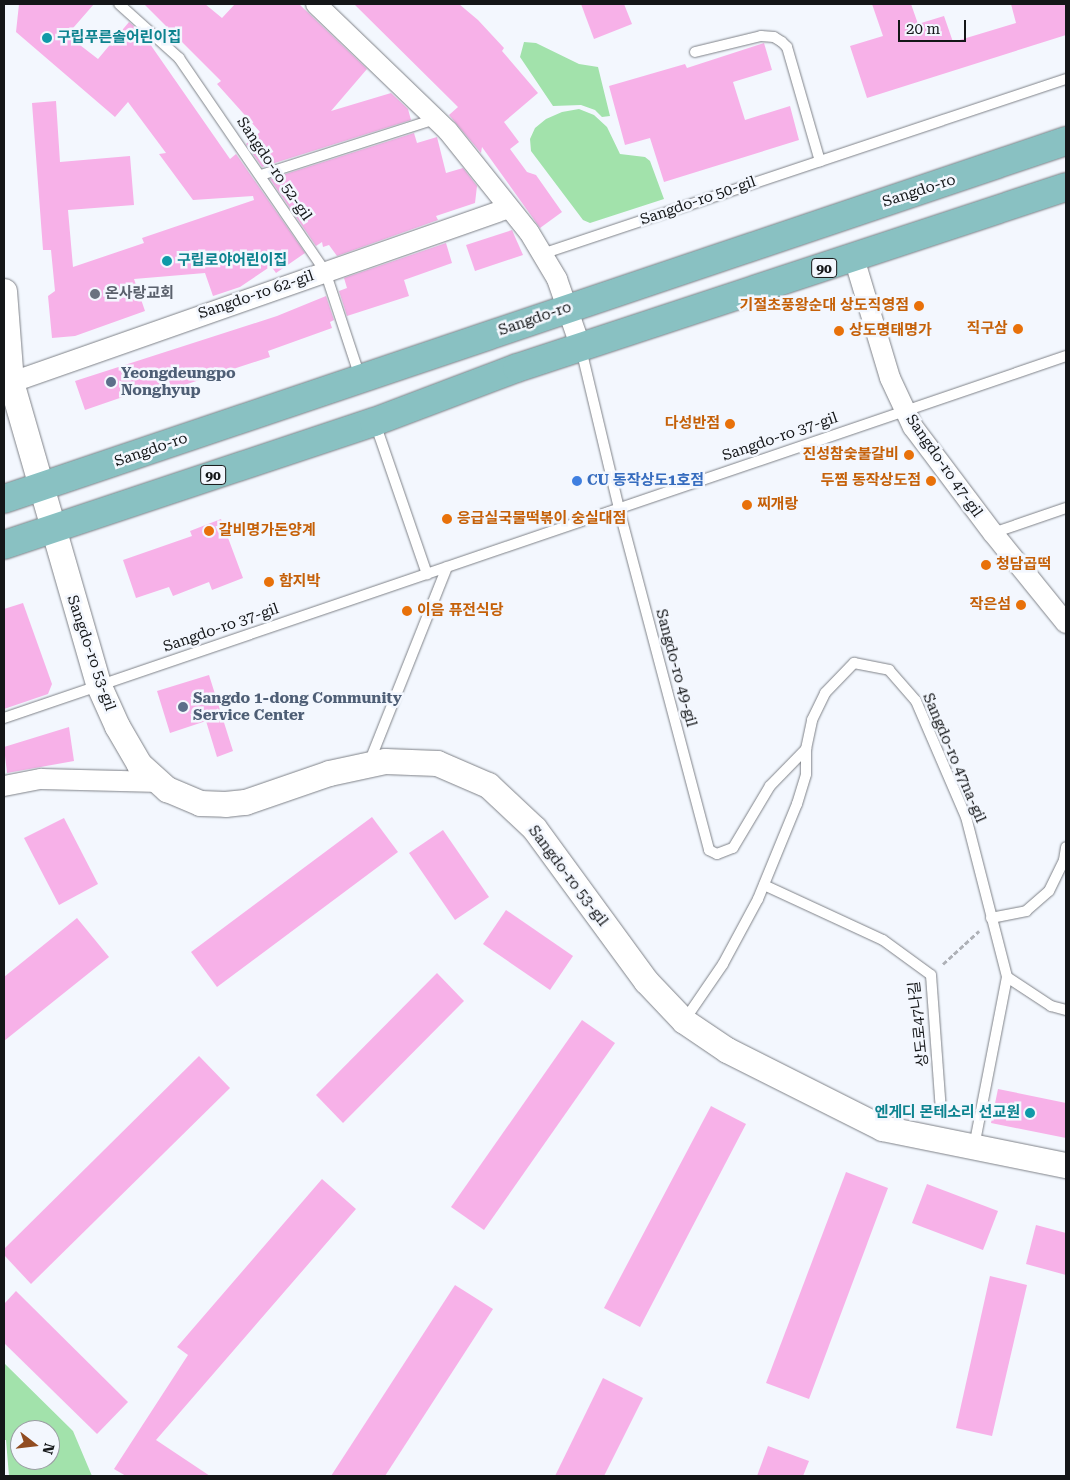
<!DOCTYPE html>
<html>
<head>
<meta charset="utf-8">
<style>
	body { margin:0 }
	#map { position:relative; width:1070px; height:1480px; overflow:hidden; background:#f3f7fe; font-family:"Roboto Serif","Noto Sans KR",serif }
	div>[style] { position:absolute }
	.green>* { inset:0; background:#a2e2ab }
	.building>* { inset:0; background:#f7b1e8 }
	.path>* { height:3px; margin-top:-1.5px; transform-origin:0; background:repeating-linear-gradient(90deg,#aeb1b7 0 5px,transparent 0 7.5px) }
	.roads { filter:drop-shadow(0 0 1px #7f8288) drop-shadow(0 0 1px #7f8288) }
	.service>* { height:10px; margin:-5px; padding:0 5px; transform-origin:5px; border-radius:5px; background:#fff }
	.minor>* { height:20px; margin:-10px; padding:0 10px; transform-origin:10px; border-radius:10px; background:#fff }
	.tertiary>* { height:25px; margin:-12.5px; padding:0 12.5px; transform-origin:12.5px; border-radius:12.5px; background:#fff }
	.primary>* { height:28px; margin:-14px; padding:0 14px; transform-origin:14px; border-radius:14px; background:#89c1c2 }
	.dots>* { width:14px; height:14px; translate:-50% -50%; box-sizing:border-box; border:2px solid #f3f7fe; border-radius:50% }
	span { translate:-50% -50%; white-space:nowrap; text-align:center; line-height:1.15; -webkit-text-stroke:5px #f3f7fe; paint-order:stroke }
	.shield-label span { padding:1px 4px; background:#f3f7fe; border:1px solid; border-radius:4px; -webkit-text-stroke-width:0 }
	.shield-label { font-size:14px; color:#141618; font-weight:700 }
	.culture-label { font-size:15px; color:#0d838f; font-weight:700 }
	.left { translate:0 -50%; text-align:left }
	.right { translate:-100% -50%; text-align:right }
	.street-label { font-size:15px; color:#141618 }
	.worship-label { font-size:15px; color:#5b616d; font-weight:700 }
	.food-label { font-size:15px; color:#c56008; font-weight:700 }
	.service-label { font-size:15px; color:#4e5e75; font-weight:700 }
	.shop-label { font-size:15px; color:#366cbe; font-weight:700 }
	.frame { position:absolute; inset:0; border:5px solid #141618; pointer-events:none }
	.north { position:absolute; left:10px; top:1420px; width:50px; height:50px; box-sizing:border-box; background:#f3f7fe; border:1px solid #9a9da2; border-radius:50%; rotate:106deg; font-size:14px; font-weight:700; line-height:20px; text-align:center; color:#141618 }
	.north::after { content:''; display:block; margin:auto; width:18px; height:22px; background:#914c21; clip-path:polygon(50% 0,100% 100%,50% 72%,0 100%) }
	.scale { position:absolute; left:898px; top:20px; width:68px; height:22px; box-sizing:border-box; border:2px solid #141618; border-top:0; padding-left:6px; font-size:15px; line-height:18px; white-space:nowrap; color:#141618; -webkit-text-stroke:4px #f3f7fe; paint-order:stroke }
</style>
</head>
<body>
<div id="map">
	<div class="green">
		<div style="clip-path:polygon(524px 42px,536px 43px,579px 64px,598px 67px,610px 116px,602px 117px,595px 110px,581px 105px,553px 106px,520px 57px)"></div>
		<div style="clip-path:polygon(579px 109px,594px 115px,607px 127px,620px 154px,645px 157px,650px 161px,664px 199px,590px 223px,583px 220px,531px 151px,530px 139px,535px 128px,546px 119px,562px 112px)"></div>
		<div style="clip-path:polygon(evenodd,4px 1363px,73px 1431px,92px 1476px,9px 1476px,6px 1440px,4px 1440px,4px 1363px,20px 1430px,50px 1430px,50px 1460px,20px 1460px,20px 1430px)"></div>
	</div>
	<div class="building">
		<div style="clip-path:polygon(19px 4px,94px 4px,67px 35px,98px 59px,129px 22px,143px 34px,230px 159px,236px 154px,305px 253px,276px 273px,271px 266px,240px 287px,213px 296px,205px 273px,134px 279px,145px 311px,75px 336px,52px 338px,48px 296px,55px 291px,51px 250px,43px 250px,32px 103px,56px 101px,60px 162px,130px 156px,134px 205px,68px 210px,73px 267px,144px 243px,142px 238px,254px 200px,253px 196px,193px 200px,159px 154px,166px 153px,128px 102px,115px 117px,16px 32px)"></div>
		<div style="clip-path:polygon(144px 4px,205px 4px,222px 18px,235px 4px,299px 4px,367px 69px,331px 111px,391px 93px,408px 109px,411px 120px,262px 167px,246px 144px,260px 132px,217px 84px,221px 81px)"></div>
		<div style="clip-path:polygon(354px 4px,459px 4px,478px 20px,504px 48px,502px 51px,538px 93px,504px 122px,519px 142px,510px 149px,527px 172px,536px 175px,562px 212px,540px 228px,482px 147px,481px 153px,449px 115px,458px 107px)"></div>
		<div style="clip-path:polygon(581px 4px,624px 4px,632px 24px,594px 39px)"></div>
		<div style="clip-path:polygon(872px 4px,911px 4px,918px 24px,944px 16px,953px 42px,1016px 23px,1011px 4px,1066px 4px,1066px 35px,867px 98px,850px 46px,883px 36px)"></div>
		<div style="clip-path:polygon(764px 43px,772px 70px,733px 82px,745px 120px,790px 106px,799px 140px,664px 182px,650px 138px,625px 145px,609px 86px,685px 64px,687px 68px)"></div>
		<div style="clip-path:polygon(414px 133px,417px 143px,437px 137px,446px 173px,463px 168px,477px 186px,475px 203px,436px 216px,438px 220px,337px 256px,329px 245px,323px 247px,322px 242px,316px 246px,270px 179px)"></div>
		<div style="clip-path:polygon(512px 230px,523px 255px,475px 271px,466px 245px)"></div>
		<div style="clip-path:polygon(446px 243px,452px 263px,404px 280px,409px 296px,347px 316px,339px 291px,347px 288px,344px 278px)"></div>
		<div style="clip-path:polygon(326px 296px,334px 320px,330px 322px,332px 328px,268px 351px,270px 357px,172px 389px,169px 381px,85px 410px,75px 381px,277px 316px)"></div>
		<div style="clip-path:polygon(221px 519px,243px 578px,212px 590px,209px 582px,173px 596px,169px 587px,136px 598px,123px 560px,192px 536px,190px 531px)"></div>
		<div style="clip-path:polygon(23px 603px,52px 684px,48px 694px,4px 709px,4px 609px)"></div>
		<div style="clip-path:polygon(209px 675px,233px 751px,217px 757px,206px 721px,170px 733px,157px 691px)"></div>
		<div style="clip-path:polygon(69px 727px,74px 761px,7px 773px,4px 747px)"></div>
		<div style="clip-path:polygon(372px 817px,398px 852px,217px 987px,191px 952px)"></div>
		<div style="clip-path:polygon(64px 818px,98px 884px,59px 905px,24px 838px)"></div>
		<div style="clip-path:polygon(443px 830px,489px 897px,455px 920px,409px 853px)"></div>
		<div style="clip-path:polygon(506px 910px,573px 956px,550px 990px,483px 944px)"></div>
		<div style="clip-path:polygon(77px 918px,109px 957px,4px 1041px,4px 977px)"></div>
		<div style="clip-path:polygon(437px 973px,464px 1001px,343px 1123px,316px 1095px)"></div>
		<div style="clip-path:polygon(582px 1020px,615px 1043px,484px 1230px,451px 1207px)"></div>
		<div style="clip-path:polygon(199px 1056px,230px 1088px,31px 1284px,4px 1255px,4px 1249px)"></div>
		<div style="clip-path:polygon(998px 1089px,1066px 1103px,1066px 1138px,991px 1123px)"></div>
		<div style="clip-path:polygon(711px 1106px,746px 1124px,640px 1327px,604px 1308px)"></div>
		<div style="clip-path:polygon(846px 1172px,888px 1188px,809px 1399px,766px 1383px)"></div>
		<div style="clip-path:polygon(322px 1179px,356px 1209px,156px 1440px,210px 1476px,126px 1476px,114px 1469px,188px 1355px,177px 1347px)"></div>
		<div style="clip-path:polygon(927px 1184px,998px 1211px,983px 1250px,912px 1223px)"></div>
		<div style="clip-path:polygon(1036px 1225px,1066px 1233px,1066px 1275px,1026px 1264px)"></div>
		<div style="clip-path:polygon(990px 1276px,1027px 1285px,992px 1436px,956px 1428px)"></div>
		<div style="clip-path:polygon(455px 1285px,493px 1309px,385px 1476px,331px 1476px)"></div>
		<div style="clip-path:polygon(16px 1291px,128px 1402px,97px 1434px,4px 1343px,4px 1304px)"></div>
		<div style="clip-path:polygon(603px 1378px,643px 1398px,604px 1476px,555px 1476px)"></div>
		<div style="clip-path:polygon(768px 1446px,809px 1461px,803px 1476px,757px 1476px)"></div>
	</div>
	<div class="path">
		<div style="left:943px;top:964px;width:49px;rotate:-42.5deg"></div>
	</div>
	<div class="roads">
		<div class="service">
			<div style="left:119px;top:4px;width:81px;rotate:42deg"></div>
			<div style="left:179px;top:58px;width:258px;rotate:55.6deg"></div>
			<div style="left:325px;top:271px;width:112px;rotate:71.7deg"></div>
			<div style="left:695px;top:52px;width:68px;rotate:-13.6deg"></div>
			<div style="left:761px;top:36px;width:13px;rotate:4deg"></div>
			<div style="left:774px;top:37px;width:9px;rotate:32deg"></div>
			<div style="left:782px;top:42px;width:7px;rotate:45deg"></div>
			<div style="left:787px;top:47px;width:119px;rotate:73.9deg"></div>
			<div style="left:261px;top:175px;width:183px;rotate:-17.8deg"></div>
			<div style="left:542px;top:254px;width:552px;rotate:-18.47deg"></div>
			<div style="left:581px;top:349px;width:164px;rotate:76.6deg"></div>
			<div style="left:619px;top:509px;width:353px;rotate:75.2deg"></div>
			<div style="left:709px;top:850px;width:9px;rotate:27deg"></div>
			<div style="left:717px;top:854px;width:17px;rotate:-21deg"></div>
			<div style="left:733px;top:848px;width:72px;rotate:-59.2deg"></div>
			<div style="left:770px;top:786px;width:52px;rotate:-45.8deg"></div>
			<div style="left:375px;top:423px;width:160px;rotate:71deg"></div>
			<div style="left:993px;top:533px;width:77px;rotate:-18.9deg"></div>
			<div style="left:4px;top:718px;width:1122px;rotate:-18.82deg"></div>
			<div style="left:369px;top:763px;width:211px;rotate:-68.3deg"></div>
			<div style="left:764px;top:885px;width:131px;rotate:24.8deg"></div>
			<div style="left:883px;top:940px;width:59px;rotate:36.1deg"></div>
			<div style="left:931px;top:975px;width:135px;rotate:85.8deg"></div>
			<div style="left:991px;top:918px;width:36px;rotate:-11deg"></div>
			<div style="left:1026px;top:911px;width:30px;rotate:-41deg"></div>
			<div style="left:1049px;top:891px;width:34px;rotate:-64deg"></div>
			<div style="left:1064px;top:860px;width:13px;rotate:-81deg"></div>
			<div style="left:1007px;top:977px;width:53px;rotate:33.4deg"></div>
			<div style="left:1051px;top:1006px;width:16px;rotate:15deg"></div>
			<div style="left:684px;top:1021px;width:69px;rotate:-55.6deg"></div>
			<div style="left:723px;top:964px;width:74px;rotate:-61.7deg"></div>
			<div style="left:758px;top:899px;width:103px;rotate:-67.7deg"></div>
			<div style="left:797px;top:804px;width:31px;rotate:-73deg"></div>
			<div style="left:806px;top:774px;width:25px;rotate:-90deg"></div>
			<div style="left:806px;top:749px;width:30px;rotate:-78deg"></div>
			<div style="left:812px;top:720px;width:30px;rotate:-64deg"></div>
			<div style="left:825px;top:693px;width:42px;rotate:-46deg"></div>
			<div style="left:854px;top:663px;width:36px;rotate:11deg"></div>
			<div style="left:889px;top:670px;width:41px;rotate:48.9deg"></div>
			<div style="left:916px;top:701px;width:126px;rotate:66.7deg"></div>
			<div style="left:966px;top:817px;width:165px;rotate:75.6deg"></div>
			<div style="left:1007px;top:977px;width:173px;rotate:101deg"></div>
		</div>
		<div class="minor">
			<div style="left:316px;top:4px;width:183px;rotate:43.9deg"></div>
			<div style="left:448px;top:131px;width:129px;rotate:51.3deg"></div>
			<div style="left:529px;top:232px;width:55px;rotate:59.2deg"></div>
			<div style="left:557px;top:279px;width:73px;rotate:70.8deg"></div>
			<div style="left:854px;top:258px;width:125px;rotate:73.3deg"></div>
			<div style="left:890px;top:378px;width:54px;rotate:64.9deg"></div>
			<div style="left:913px;top:427px;width:133px;rotate:53deg"></div>
			<div style="left:993px;top:533px;width:116px;rotate:51deg"></div>
			<div style="left:4px;top:385px;width:535px;rotate:-19.32deg"></div>
			<div style="left:4px;top:786px;width:38px;rotate:-11deg"></div>
			<div style="left:41px;top:779px;width:119px;rotate:1.4deg"></div>
		</div>
		<div class="tertiary">
			<div style="left:4px;top:291px;width:91px;rotate:85.6deg"></div>
			<div style="left:11px;top:382px;width:316px;rotate:73.9deg"></div>
			<div style="left:99px;top:686px;width:44px;rotate:65.8deg"></div>
			<div style="left:117px;top:726px;width:44px;rotate:59.9deg"></div>
			<div style="left:139px;top:764px;width:38px;rotate:42deg"></div>
			<div style="left:167px;top:789px;width:36px;rotate:23deg"></div>
			<div style="left:200px;top:803px;width:25px;rotate:2deg"></div>
			<div style="left:225px;top:804px;width:20px;rotate:-6deg"></div>
			<div style="left:245px;top:802px;width:89px;rotate:-19deg"></div>
			<div style="left:329px;top:773px;width:57px;rotate:-12.1deg"></div>
			<div style="left:385px;top:761px;width:52px;rotate:2.2deg"></div>
			<div style="left:437px;top:763px;width:56px;rotate:23.3deg"></div>
			<div style="left:488px;top:785px;width:63px;rotate:43.1deg"></div>
			<div style="left:534px;top:828px;width:190px;rotate:53.8deg"></div>
			<div style="left:646px;top:981px;width:55px;rotate:46.5deg"></div>
			<div style="left:684px;top:1021px;width:52px;rotate:34deg"></div>
			<div style="left:727px;top:1050px;width:174px;rotate:26.7deg"></div>
			<div style="left:882px;top:1128px;width:188px;rotate:11.4deg"></div>
		</div>
		<div class="primary">
			<div style="left:4px;top:499px;width:1121px;rotate:-18.63deg"></div>
			<div style="left:4px;top:545px;width:390px;rotate:-18.4deg"></div>
			<div style="left:374px;top:422px;width:153px;rotate:-20.7deg"></div>
			<div style="left:517px;top:368px;width:578px;rotate:-18.25deg"></div>
		</div>
	</div>
	<div class="dots">
		<div style="left:47px;top:38px;background:#0f9aa8"></div>
		<div style="left:167px;top:261px;background:#0f9aa8"></div>
		<div style="left:95px;top:294px;background:#6b7280"></div>
		<div style="left:919px;top:306px;background:#e8710a"></div>
		<div style="left:1018px;top:329px;background:#e8710a"></div>
		<div style="left:839px;top:331px;background:#e8710a"></div>
		<div style="left:111px;top:382px;background:#5c6f8a"></div>
		<div style="left:730px;top:424px;background:#e8710a"></div>
		<div style="left:909px;top:455px;background:#e8710a"></div>
		<div style="left:577px;top:481px;background:#3f7fe0"></div>
		<div style="left:931px;top:481px;background:#e8710a"></div>
		<div style="left:747px;top:505px;background:#e8710a"></div>
		<div style="left:447px;top:519px;background:#e8710a"></div>
		<div style="left:209px;top:531px;background:#e8710a"></div>
		<div style="left:986px;top:565px;background:#e8710a"></div>
		<div style="left:269px;top:582px;background:#e8710a"></div>
		<div style="left:1021px;top:605px;background:#e8710a"></div>
		<div style="left:407px;top:611px;background:#e8710a"></div>
		<div style="left:183px;top:707px;background:#5c6f8a"></div>
		<div style="left:1030px;top:1113px;background:#0f9aa8"></div>
	</div>
	<div class="shield-label">
		<span style="left:824px;top:268px">90</span>
		<span style="left:213px;top:475px">90</span>
	</div>
	<div class="culture-label">
		<span class="left" style="left:57px;top:38px">구립푸른솔어린이집</span>
		<span class="left" style="left:177px;top:261px">구립로야어린이집</span>
		<span class="right" style="left:1020px;top:1113px">엔게디 몬테소리 선교원</span>
	</div>
	<div class="street-label">
		<span style="left:274px;top:169px;rotate:56deg">Sangdo-ro 52-gil</span>
		<span style="left:919px;top:191px;rotate:-18deg">Sangdo-ro</span>
		<span style="left:698px;top:201px;rotate:-19deg">Sangdo-ro 50-gil</span>
		<span style="left:256px;top:295px;rotate:-19deg">Sangdo-ro 62-gil</span>
		<span style="left:535px;top:319px;rotate:-19deg">Sangdo-ro</span>
		<span style="left:780px;top:437px;rotate:-19deg">Sangdo-ro 37-gil</span>
		<span style="left:151px;top:450px;rotate:-19deg">Sangdo-ro</span>
		<span style="left:944px;top:466px;rotate:55deg">Sangdo-ro 47-gil</span>
		<span style="left:221px;top:628px;rotate:-19deg">Sangdo-ro 37-gil</span>
		<span style="left:91px;top:653px;rotate:71deg">Sangdo-ro 53-gil</span>
		<span style="left:676px;top:668px;rotate:75deg">Sangdo-ro 49-gil</span>
		<span style="left:954px;top:758px;rotate:67deg">Sangdo-ro 47na-gil</span>
		<span style="left:568px;top:876px;rotate:53deg">Sangdo-ro 53-gil</span>
		<span style="left:919px;top:1024px;rotate:-96deg">상도로47나길</span>
	</div>
	<div class="worship-label">
		<span class="left" style="left:105px;top:294px">온사랑교회</span>
	</div>
	<div class="food-label">
		<span class="right" style="left:909px;top:306px">기절초풍왕순대 상도직영점</span>
		<span class="right" style="left:1008px;top:329px">직구삼</span>
		<span class="left" style="left:849px;top:331px">상도명태명가</span>
		<span class="right" style="left:720px;top:424px">다성반점</span>
		<span class="right" style="left:899px;top:455px">진성참숯불갈비</span>
		<span class="right" style="left:921px;top:481px">두찜 동작상도점</span>
		<span class="left" style="left:757px;top:505px">찌개랑</span>
		<span class="left" style="left:457px;top:519px">응급실국물떡볶이 숭실대점</span>
		<span class="left" style="left:219px;top:531px">갈비명가돈양계</span>
		<span class="left" style="left:996px;top:565px">청담곱떡</span>
		<span class="left" style="left:279px;top:582px">함지박</span>
		<span class="right" style="left:1011px;top:605px">작은섬</span>
		<span class="left" style="left:417px;top:611px">이음 퓨전식당</span>
	</div>
	<div class="service-label">
		<span class="left" style="left:121px;top:382px">Yeongdeungpo<br>Nonghyup</span>
		<span class="left" style="left:193px;top:707px">Sangdo 1-dong Community<br>Service Center</span>
	</div>
	<div class="shop-label">
		<span class="left" style="left:587px;top:481px">CU 동작상도1호점</span>
	</div>
	<div class="frame"></div>
	<div class="north">N</div>
	<div class="scale">20 m</div>
</div>
</body>
</html>
